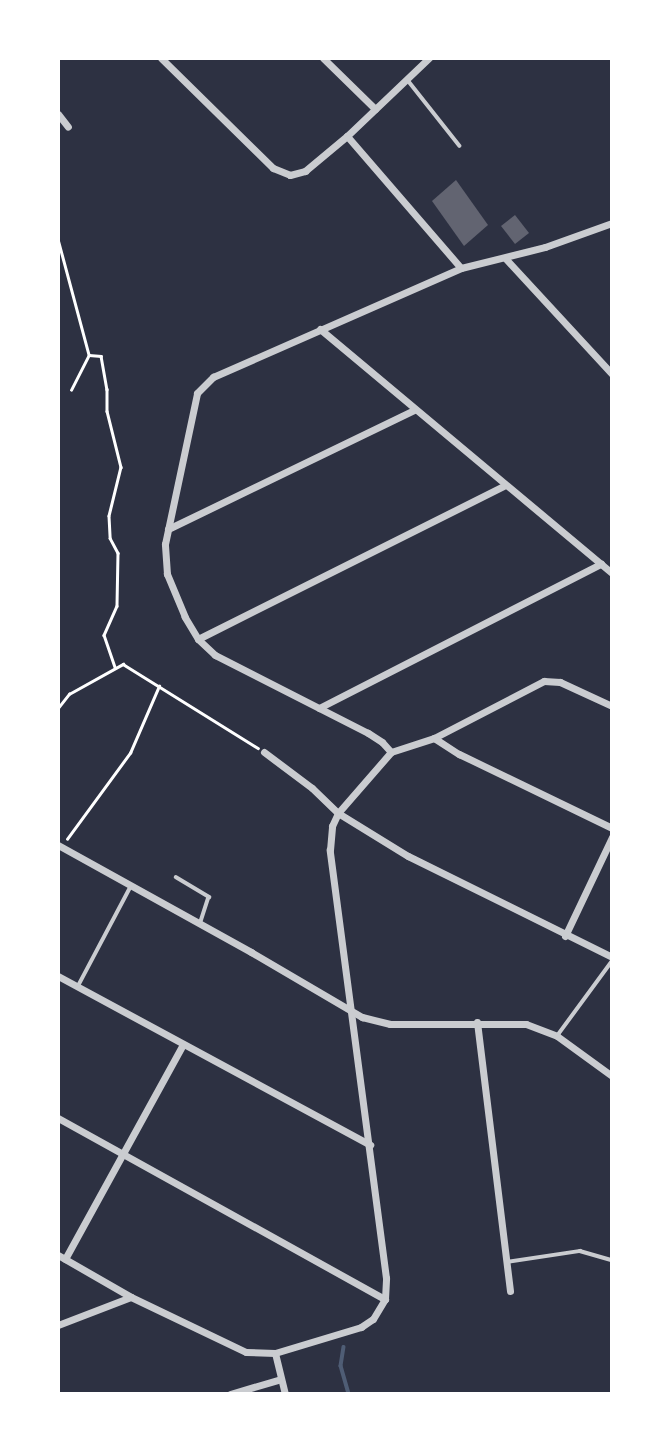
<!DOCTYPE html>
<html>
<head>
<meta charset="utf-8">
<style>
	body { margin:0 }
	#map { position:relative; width:670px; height:1452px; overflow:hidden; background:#2d3142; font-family:"Times New Roman",serif }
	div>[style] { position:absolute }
	.stream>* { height:3.5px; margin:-1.75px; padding:0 1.75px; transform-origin:1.75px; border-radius:1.75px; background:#4f5d75 }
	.building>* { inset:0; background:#626471 }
	.path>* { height:2.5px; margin:-1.25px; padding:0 1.25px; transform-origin:1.25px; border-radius:1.25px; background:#fff }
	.service>* { height:3.5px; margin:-1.75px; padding:0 1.75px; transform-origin:1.75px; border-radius:1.75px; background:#caccd0 }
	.minor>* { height:7px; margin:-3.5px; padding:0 3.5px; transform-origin:3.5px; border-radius:3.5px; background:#caccd0 }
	span { translate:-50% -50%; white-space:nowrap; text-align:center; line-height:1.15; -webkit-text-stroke:7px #fff; paint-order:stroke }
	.frame { position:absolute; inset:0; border:60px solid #fff; pointer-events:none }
</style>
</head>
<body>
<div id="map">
	<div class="stream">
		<div style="left:344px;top:1347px;width:19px;rotate:99deg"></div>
		<div style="left:341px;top:1366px;width:29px;rotate:74deg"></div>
	</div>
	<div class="building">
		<div style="clip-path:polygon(456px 180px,488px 225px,464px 246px,432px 201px)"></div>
		<div style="clip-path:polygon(515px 215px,529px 233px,515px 244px,501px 226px)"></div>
	</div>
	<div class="path">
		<div style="left:58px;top:239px;width:120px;rotate:75deg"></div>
		<div style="left:89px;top:355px;width:12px;rotate:5deg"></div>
		<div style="left:101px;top:356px;width:34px;rotate:80deg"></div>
		<div style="left:107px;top:389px;width:22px;rotate:90deg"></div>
		<div style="left:107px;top:411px;width:58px;rotate:76deg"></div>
		<div style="left:121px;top:467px;width:50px;rotate:103.8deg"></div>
		<div style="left:109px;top:516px;width:22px;rotate:87deg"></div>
		<div style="left:110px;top:538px;width:17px;rotate:62deg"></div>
		<div style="left:118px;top:553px;width:53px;rotate:91.1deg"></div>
		<div style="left:117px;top:606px;width:32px;rotate:114deg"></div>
		<div style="left:104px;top:635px;width:34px;rotate:71deg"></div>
		<div style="left:71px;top:390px;width:39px;rotate:-63deg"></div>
		<div style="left:58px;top:708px;width:18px;rotate:-52deg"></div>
		<div style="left:69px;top:694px;width:62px;rotate:-29.1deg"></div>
		<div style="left:123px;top:664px;width:159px;rotate:31.9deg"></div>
		<div style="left:67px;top:839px;width:107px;rotate:-53.8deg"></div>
		<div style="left:130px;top:753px;width:73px;rotate:-66.6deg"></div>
	</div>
	<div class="service">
		<div style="left:407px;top:79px;width:85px;rotate:51.7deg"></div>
		<div style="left:176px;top:877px;width:39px;rotate:31deg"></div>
		<div style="left:209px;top:897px;width:28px;rotate:108deg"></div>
		<div style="left:78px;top:986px;width:113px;rotate:-62.1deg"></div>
		<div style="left:557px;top:1036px;width:93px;rotate:-53.7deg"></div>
		<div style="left:507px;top:1262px;width:74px;rotate:-8.6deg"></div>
		<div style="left:580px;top:1251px;width:33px;rotate:16deg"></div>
	</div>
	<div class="minor">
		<div style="left:161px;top:58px;width:157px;rotate:44.5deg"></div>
		<div style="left:273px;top:168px;width:18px;rotate:22deg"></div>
		<div style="left:290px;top:175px;width:16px;rotate:-15deg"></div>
		<div style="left:305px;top:171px;width:55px;rotate:-39.8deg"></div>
		<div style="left:347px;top:136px;width:113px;rotate:-43.6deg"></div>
		<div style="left:323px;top:58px;width:73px;rotate:44.4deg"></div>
		<div style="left:58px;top:114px;width:16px;rotate:52deg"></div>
		<div style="left:347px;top:136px;width:174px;rotate:49.2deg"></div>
		<div style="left:505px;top:258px;width:158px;rotate:47.3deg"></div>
		<div style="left:320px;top:329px;width:381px;rotate:39.9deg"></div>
		<div style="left:168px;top:529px;width:273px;rotate:-25.8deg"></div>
		<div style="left:198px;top:639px;width:343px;rotate:-26.6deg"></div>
		<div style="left:319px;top:708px;width:317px;rotate:-27.1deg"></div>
		<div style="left:434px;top:738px;width:124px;rotate:-27.4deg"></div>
		<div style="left:544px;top:681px;width:16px;rotate:4deg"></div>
		<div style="left:560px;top:682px;width:57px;rotate:24.8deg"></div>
		<div style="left:264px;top:752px;width:60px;rotate:36.9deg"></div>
		<div style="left:312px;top:788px;width:36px;rotate:44deg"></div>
		<div style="left:338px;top:813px;width:82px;rotate:31.6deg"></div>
		<div style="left:408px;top:856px;width:228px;rotate:26.3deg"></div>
		<div style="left:391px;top:752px;width:13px;rotate:-132deg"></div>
		<div style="left:382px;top:742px;width:17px;rotate:-147deg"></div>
		<div style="left:368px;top:733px;width:172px;rotate:-153deg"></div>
		<div style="left:215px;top:655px;width:23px;rotate:-137deg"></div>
		<div style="left:198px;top:639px;width:26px;rotate:-121deg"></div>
		<div style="left:185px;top:617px;width:47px;rotate:-112.7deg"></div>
		<div style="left:167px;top:574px;width:30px;rotate:-94deg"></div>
		<div style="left:165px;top:544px;width:154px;rotate:-78deg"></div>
		<div style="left:197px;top:393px;width:23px;rotate:-45deg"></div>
		<div style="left:213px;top:377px;width:271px;rotate:-23.7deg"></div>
		<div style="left:461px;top:268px;width:87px;rotate:-14deg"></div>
		<div style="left:545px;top:247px;width:71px;rotate:-19.7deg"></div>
		<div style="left:58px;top:845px;width:221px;rotate:29deg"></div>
		<div style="left:251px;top:952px;width:129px;rotate:30.4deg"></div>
		<div style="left:362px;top:1017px;width:29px;rotate:14deg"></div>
		<div style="left:390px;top:1024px;width:136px"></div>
		<div style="left:526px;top:1024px;width:33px;rotate:21deg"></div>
		<div style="left:557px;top:1036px;width:68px;rotate:36deg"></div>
		<div style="left:565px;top:936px;width:110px;rotate:-64.6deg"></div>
		<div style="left:58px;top:976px;width:355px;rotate:28.4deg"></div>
		<div style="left:477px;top:1022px;width:271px;rotate:83deg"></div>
		<div style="left:58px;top:1118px;width:374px;rotate:29deg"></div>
		<div style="left:58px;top:1255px;width:84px;rotate:29.9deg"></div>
		<div style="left:131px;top:1297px;width:127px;rotate:25.6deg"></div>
		<div style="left:246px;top:1352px;width:29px;rotate:2deg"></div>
		<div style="left:275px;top:1353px;width:90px;rotate:-16.8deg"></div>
		<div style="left:361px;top:1327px;width:14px;rotate:-34deg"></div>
		<div style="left:373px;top:1319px;width:23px;rotate:-59deg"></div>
		<div style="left:385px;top:1299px;width:21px;rotate:-87deg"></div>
		<div style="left:386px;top:1278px;width:432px;rotate:-97.5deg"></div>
		<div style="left:330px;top:850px;width:24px;rotate:-85deg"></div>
		<div style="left:332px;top:826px;width:14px;rotate:-65deg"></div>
		<div style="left:338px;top:813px;width:81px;rotate:-49deg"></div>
		<div style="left:391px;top:752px;width:45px;rotate:-18deg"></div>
		<div style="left:434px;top:738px;width:30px;rotate:33deg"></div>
		<div style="left:459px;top:754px;width:170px;rotate:25.8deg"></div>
		<div style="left:65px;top:1259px;width:245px;rotate:-61.2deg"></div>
		<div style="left:58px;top:1325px;width:78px;rotate:-21deg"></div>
		<div style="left:275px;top:1353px;width:42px;rotate:76.3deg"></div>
		<div style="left:230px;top:1394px;width:53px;rotate:-16.4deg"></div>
	</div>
	<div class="frame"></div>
</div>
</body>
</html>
